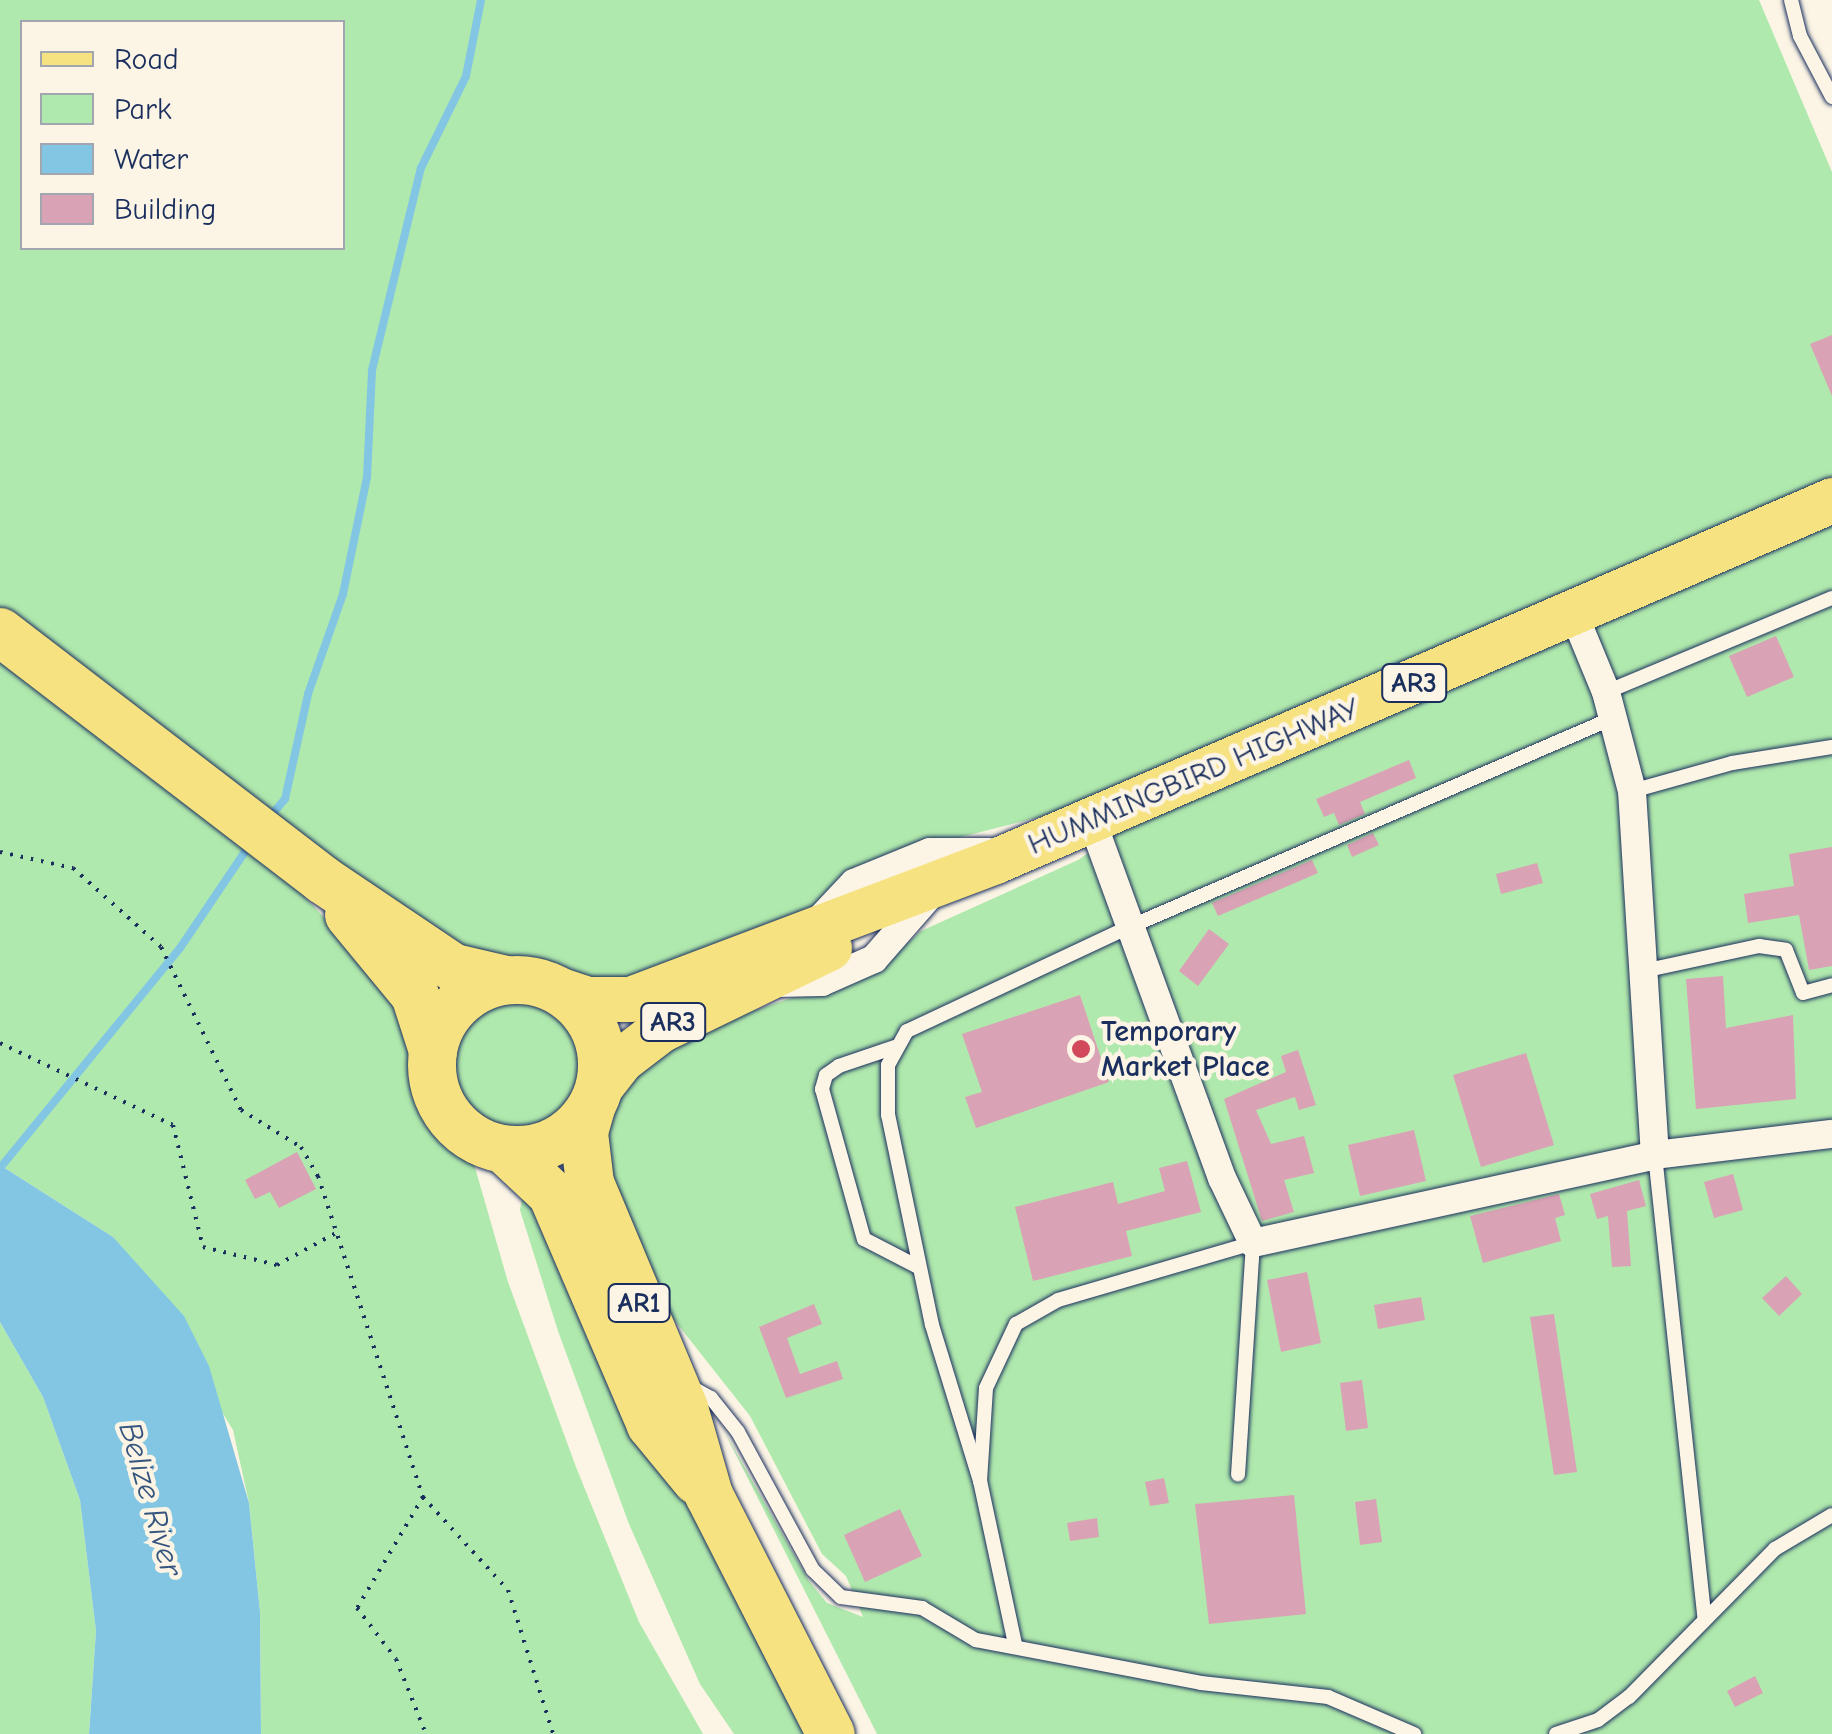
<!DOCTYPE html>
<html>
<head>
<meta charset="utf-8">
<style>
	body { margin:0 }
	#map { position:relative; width:1832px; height:1734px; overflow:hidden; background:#fcf5e5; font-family:"Comic Neue",sans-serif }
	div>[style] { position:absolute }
	.green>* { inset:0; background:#b0e9ad }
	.round { border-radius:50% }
	.water>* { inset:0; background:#82c6e3 }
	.stream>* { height:8px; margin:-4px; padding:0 4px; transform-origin:4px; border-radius:4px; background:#82c6e3 }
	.building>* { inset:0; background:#daa2b5 }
	.path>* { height:4px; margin-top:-2px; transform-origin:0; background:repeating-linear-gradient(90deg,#1b2f5e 0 2.5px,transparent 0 10.5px) }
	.roads { filter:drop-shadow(0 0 2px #1b2f5e) drop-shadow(0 0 2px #1b2f5e) }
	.service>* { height:14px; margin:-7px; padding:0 7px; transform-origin:7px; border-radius:7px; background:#fcf5e5 }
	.minor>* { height:28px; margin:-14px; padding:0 14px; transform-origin:14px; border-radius:14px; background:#fcf5e5 }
	.primary>* { height:45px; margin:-22.5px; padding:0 22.5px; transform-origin:22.5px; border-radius:22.5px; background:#f7e281 }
	.trunk>* { height:48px; margin:-24px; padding:0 24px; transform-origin:24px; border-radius:24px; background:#f7e281 }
	.trunk>.ring { margin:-24px; padding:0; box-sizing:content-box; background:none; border:48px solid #f7e281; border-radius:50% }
	.dots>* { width:28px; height:28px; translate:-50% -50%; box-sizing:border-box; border:5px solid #fcf5e5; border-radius:50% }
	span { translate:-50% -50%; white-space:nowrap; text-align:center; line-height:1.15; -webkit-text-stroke:9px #fcf5e5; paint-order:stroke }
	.shield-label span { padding:2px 8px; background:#fcf5e5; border:2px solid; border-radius:8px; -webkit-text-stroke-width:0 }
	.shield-label { font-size:28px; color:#1b2f5e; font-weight:700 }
	.street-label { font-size:30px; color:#1b2f5e }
	.poi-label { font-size:30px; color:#1b2f5e; font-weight:700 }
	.left { translate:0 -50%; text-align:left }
	.water-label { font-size:32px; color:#35557f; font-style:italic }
	.legend { position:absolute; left:20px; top:20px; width:325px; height:230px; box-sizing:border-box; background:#fcf5e5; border:2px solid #a2a6af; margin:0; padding:12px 18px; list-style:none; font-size:30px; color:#1b2f5e }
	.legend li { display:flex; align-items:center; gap:20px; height:50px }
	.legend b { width:50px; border:2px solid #a2a6af }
</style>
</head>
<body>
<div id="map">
	<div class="green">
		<div style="clip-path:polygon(evenodd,0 0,1759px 0,1832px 172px,1832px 483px,1051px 814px,930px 845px,820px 906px,628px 983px,507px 970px,468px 957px,0 615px,0 0,22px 22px,342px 22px,342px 248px,22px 248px,22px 22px)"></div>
		<div style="clip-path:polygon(1832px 522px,1832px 1734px,877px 1734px,724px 1431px,809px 1581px,827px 1603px,863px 1617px,846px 1576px,822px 1554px,750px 1416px,660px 1302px,612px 1187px,604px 1124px,621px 1085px,674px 1037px,879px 969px,921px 931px,1078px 860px,1124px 829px)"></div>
		<div style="clip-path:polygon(0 654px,277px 867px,397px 996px,417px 1048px,424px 1114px,449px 1145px,472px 1157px,508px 1282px,576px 1467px,639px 1622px,703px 1734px,261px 1734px,260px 1612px,249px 1503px,233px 1430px,113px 1237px,0 1165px)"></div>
		<div class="round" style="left:452px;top:1004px;width:128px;height:128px"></div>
		<div style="clip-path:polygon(524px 1188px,707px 1525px,812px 1734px,734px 1734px,700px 1684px,629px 1524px,558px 1331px,520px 1210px)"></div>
		<div style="clip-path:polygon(0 1322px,43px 1397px,80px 1500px,96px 1631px,89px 1734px,0 1734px)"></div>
	</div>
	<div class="water">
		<div style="clip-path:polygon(0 1165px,113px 1237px,184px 1316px,209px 1366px,249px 1503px,260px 1612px,261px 1734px,89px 1734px,96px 1631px,80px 1500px,43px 1397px,0 1322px)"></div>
	</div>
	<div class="stream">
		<div style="left:274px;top:812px;width:17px;rotate:-50deg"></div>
		<div style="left:285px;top:799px;width:107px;rotate:-77.6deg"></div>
		<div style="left:308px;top:694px;width:106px;rotate:-70.7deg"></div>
		<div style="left:343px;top:594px;width:119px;rotate:-78.4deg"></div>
		<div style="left:367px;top:477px;width:107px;rotate:-87.3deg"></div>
		<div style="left:372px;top:370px;width:208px;rotate:-76.4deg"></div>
		<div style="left:421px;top:168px;width:102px;rotate:-63.9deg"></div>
		<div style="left:466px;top:76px;width:77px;rotate:-78.8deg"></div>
		<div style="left:0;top:1168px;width:284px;rotate:-50.7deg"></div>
		<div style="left:180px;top:948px;width:118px;rotate:-56deg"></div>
	</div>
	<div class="building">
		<div style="clip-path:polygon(1832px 335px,1832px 396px,1810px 344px)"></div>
		<div style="clip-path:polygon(1776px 636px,1794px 677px,1747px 697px,1729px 656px)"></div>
		<div style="clip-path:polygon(1409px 760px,1416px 778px,1360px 802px,1365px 814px,1339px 825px,1334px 813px,1324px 817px,1316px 799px)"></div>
		<div style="clip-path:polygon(1373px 833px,1379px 845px,1352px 857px,1347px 845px)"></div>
		<div style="clip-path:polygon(1832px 847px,1832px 966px,1809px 970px,1799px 915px,1748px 923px,1744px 894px,1794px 886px,1789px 854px)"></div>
		<div style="clip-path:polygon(1312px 860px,1318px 873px,1218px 916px,1212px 903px)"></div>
		<div style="clip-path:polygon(1537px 863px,1543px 883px,1501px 894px,1496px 874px)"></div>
		<div style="clip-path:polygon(1209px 929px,1229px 944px,1198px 986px,1179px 971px)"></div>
		<div style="clip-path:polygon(1723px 976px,1726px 1028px,1793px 1015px,1796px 1099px,1696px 1109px,1686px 979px)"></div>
		<div style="clip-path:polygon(1080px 995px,1109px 1082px,976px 1128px,965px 1097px,982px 1092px,962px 1034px)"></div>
		<div style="clip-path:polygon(1298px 1050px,1316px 1105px,1299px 1110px,1295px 1097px,1256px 1110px,1271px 1144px,1304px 1136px,1314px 1173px,1284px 1180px,1294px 1212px,1262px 1221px,1224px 1099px,1286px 1072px,1281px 1056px)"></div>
		<div style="clip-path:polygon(1526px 1053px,1554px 1145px,1481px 1167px,1453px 1075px)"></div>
		<div style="clip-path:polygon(1414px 1130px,1426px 1181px,1360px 1196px,1348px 1145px)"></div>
		<div style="clip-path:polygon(297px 1152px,316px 1189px,279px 1208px,270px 1192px,255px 1199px,245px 1180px)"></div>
		<div style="clip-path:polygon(1187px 1161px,1201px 1212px,1126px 1231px,1132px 1256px,1033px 1281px,1015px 1207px,1113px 1182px,1118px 1204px,1165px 1191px,1159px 1168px)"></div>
		<div style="clip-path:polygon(1733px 1174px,1743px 1210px,1714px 1218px,1704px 1182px)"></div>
		<div style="clip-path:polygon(1639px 1180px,1646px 1206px,1627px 1211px,1631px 1266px,1612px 1267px,1608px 1216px,1597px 1219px,1590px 1194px)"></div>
		<div style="clip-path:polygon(1559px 1194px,1565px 1215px,1555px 1218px,1561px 1241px,1483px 1263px,1470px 1216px)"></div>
		<div style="clip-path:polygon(1307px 1272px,1321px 1343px,1281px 1352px,1267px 1280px)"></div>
		<div style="clip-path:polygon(1786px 1276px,1802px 1294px,1779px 1316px,1762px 1298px)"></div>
		<div style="clip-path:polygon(1421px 1297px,1425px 1320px,1378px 1329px,1374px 1305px)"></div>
		<div style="clip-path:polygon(814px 1304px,822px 1324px,787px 1338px,800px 1374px,837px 1361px,843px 1379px,786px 1398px,759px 1327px)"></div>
		<div style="clip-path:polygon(1554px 1314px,1577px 1472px,1554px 1475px,1530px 1317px)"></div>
		<div style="clip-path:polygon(1362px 1380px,1368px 1428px,1346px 1431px,1340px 1383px)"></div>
		<div style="clip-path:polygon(1164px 1478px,1169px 1503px,1150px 1506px,1145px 1482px)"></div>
		<div style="clip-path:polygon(1294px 1495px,1306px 1614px,1209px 1624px,1195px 1504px)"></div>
		<div style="clip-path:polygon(1376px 1499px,1382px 1542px,1360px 1545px,1355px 1502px)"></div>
		<div style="clip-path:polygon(900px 1509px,922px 1556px,865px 1582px,844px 1535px)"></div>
		<div style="clip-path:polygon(1097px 1518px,1099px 1537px,1070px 1541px,1067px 1523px)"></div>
		<div style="clip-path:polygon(1755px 1676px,1763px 1693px,1735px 1707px,1727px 1691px)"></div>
	</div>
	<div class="path">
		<div style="left:0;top:852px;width:75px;rotate:12.4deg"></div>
		<div style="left:73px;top:868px;width:118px;rotate:41.9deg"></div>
		<div style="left:161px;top:947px;width:182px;rotate:63.9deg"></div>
		<div style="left:241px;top:1110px;width:70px;rotate:31.7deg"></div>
		<div style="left:301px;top:1147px;width:34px;rotate:60deg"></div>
		<div style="left:318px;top:1176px;width:338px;rotate:71.9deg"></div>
		<div style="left:423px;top:1497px;width:126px;rotate:47.6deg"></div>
		<div style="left:508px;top:1590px;width:151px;rotate:72.6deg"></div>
		<div style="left:0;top:1043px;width:191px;rotate:25.4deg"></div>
		<div style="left:173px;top:1125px;width:126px;rotate:76.2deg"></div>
		<div style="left:203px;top:1247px;width:76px;rotate:13.7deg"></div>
		<div style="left:277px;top:1265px;width:67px;rotate:-28.5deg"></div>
		<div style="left:423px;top:1497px;width:129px;rotate:120.7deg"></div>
		<div style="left:357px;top:1608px;width:64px;rotate:52.6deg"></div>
		<div style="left:396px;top:1659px;width:81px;rotate:68.2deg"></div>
	</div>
	<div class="roads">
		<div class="service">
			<div style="left:1791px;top:0;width:37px;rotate:76deg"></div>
			<div style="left:1800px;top:36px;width:69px;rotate:62.3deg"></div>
			<div style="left:1606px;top:692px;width:245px;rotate:-22.6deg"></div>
			<div style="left:1632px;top:791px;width:104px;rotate:-15.6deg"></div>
			<div style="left:1732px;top:763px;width:101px;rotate:-9.1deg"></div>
			<div style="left:1643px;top:971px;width:119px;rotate:-12.2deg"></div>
			<div style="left:1759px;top:946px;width:27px;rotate:8deg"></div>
			<div style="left:1786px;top:950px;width:46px;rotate:68.4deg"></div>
			<div style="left:1803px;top:993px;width:30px;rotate:-15deg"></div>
			<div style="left:895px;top:1047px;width:59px;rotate:161.3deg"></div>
			<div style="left:839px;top:1066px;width:16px;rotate:145deg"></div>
			<div style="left:826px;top:1075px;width:15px;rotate:106deg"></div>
			<div style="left:822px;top:1089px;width:156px;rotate:74.4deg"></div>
			<div style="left:864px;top:1239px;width:61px;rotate:27.4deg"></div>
			<div style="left:1655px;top:1155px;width:465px;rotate:83.9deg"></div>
			<div style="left:691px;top:1387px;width:23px;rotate:29deg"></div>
			<div style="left:711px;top:1398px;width:43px;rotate:51.5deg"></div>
			<div style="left:738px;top:1432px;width:157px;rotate:61.5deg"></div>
			<div style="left:813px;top:1570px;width:39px;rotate:44deg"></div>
			<div style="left:841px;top:1597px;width:82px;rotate:7.7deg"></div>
			<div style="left:922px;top:1608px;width:63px;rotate:30.7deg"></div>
			<div style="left:976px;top:1640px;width:229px;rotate:10.8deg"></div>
			<div style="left:1201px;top:1683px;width:128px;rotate:6.3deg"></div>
			<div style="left:1328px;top:1697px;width:94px;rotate:23.3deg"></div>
			<div style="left:980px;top:1481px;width:163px;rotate:-107.1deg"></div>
			<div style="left:932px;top:1325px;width:215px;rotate:-101.8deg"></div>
			<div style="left:888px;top:1115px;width:50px;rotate:-90deg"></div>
			<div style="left:888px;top:1065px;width:39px;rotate:-61deg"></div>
			<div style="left:907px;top:1031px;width:243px;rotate:-25.1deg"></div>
			<div style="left:1127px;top:928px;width:529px;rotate:-23.37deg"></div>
			<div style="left:1015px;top:1644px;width:167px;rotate:-102.1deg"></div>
			<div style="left:980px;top:1481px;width:93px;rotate:-86.3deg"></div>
			<div style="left:986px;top:1388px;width:71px;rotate:-64.9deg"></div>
			<div style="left:1016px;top:1324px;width:48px;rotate:-29.7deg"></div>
			<div style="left:1058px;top:1300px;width:203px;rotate:-16.3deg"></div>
			<div style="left:1253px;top:1243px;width:232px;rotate:93.7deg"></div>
			<div style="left:1556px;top:1734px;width:44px;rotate:-18.4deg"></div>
			<div style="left:1598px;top:1720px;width:39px;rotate:-37deg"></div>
			<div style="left:1629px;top:1697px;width:208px;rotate:-45.4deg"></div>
			<div style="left:1775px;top:1549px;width:66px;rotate:-30.8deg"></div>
		</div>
		<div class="minor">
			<div style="left:1573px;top:612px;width:87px;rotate:67.6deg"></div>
			<div style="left:1606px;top:692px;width:102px;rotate:75.3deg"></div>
			<div style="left:1632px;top:791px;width:365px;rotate:86.4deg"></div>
			<div style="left:1092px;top:821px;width:380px;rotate:70deg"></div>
			<div style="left:1222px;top:1178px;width:72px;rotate:64.5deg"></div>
			<div style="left:1253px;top:1243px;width:412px;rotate:-12.3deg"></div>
			<div style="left:1655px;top:1155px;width:178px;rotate:-6.8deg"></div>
			<div style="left:819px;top:920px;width:51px;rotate:-46.6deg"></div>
			<div style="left:854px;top:883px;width:82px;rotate:-22.2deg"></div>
			<div style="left:930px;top:852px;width:59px"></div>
			<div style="left:775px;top:983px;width:47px;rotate:-1.2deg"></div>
			<div style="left:822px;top:982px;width:57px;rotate:-23.9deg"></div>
			<div style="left:874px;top:959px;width:85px;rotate:-48.8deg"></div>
		</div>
		<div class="primary">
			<div style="left:554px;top:988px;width:35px;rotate:18deg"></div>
			<div style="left:587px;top:999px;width:43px"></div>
			<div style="left:630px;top:999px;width:390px;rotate:-20.7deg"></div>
			<div style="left:995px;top:861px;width:912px;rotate:-23.33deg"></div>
			<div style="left:600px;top:1087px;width:34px;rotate:-52deg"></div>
			<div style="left:621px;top:1060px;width:49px;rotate:-37.6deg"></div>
			<div style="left:660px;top:1030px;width:188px;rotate:-25.9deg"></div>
		</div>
		<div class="trunk">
			<div style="left:0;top:632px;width:407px;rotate:37.5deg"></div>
			<div style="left:323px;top:880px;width:158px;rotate:33.9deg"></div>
			<div style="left:454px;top:968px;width:53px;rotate:13deg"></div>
			<div style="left:349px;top:915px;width:104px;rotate:50.5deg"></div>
			<div style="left:415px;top:995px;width:59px;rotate:72.2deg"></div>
			<div class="ring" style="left:432px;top:980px;width:122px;height:122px"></div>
			<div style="left:591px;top:1108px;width:26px;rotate:106deg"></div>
			<div style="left:584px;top:1133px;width:50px;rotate:83.2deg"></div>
			<div style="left:590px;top:1183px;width:244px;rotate:67.3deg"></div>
			<div style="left:684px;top:1408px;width:91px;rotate:74deg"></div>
			<div style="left:709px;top:1495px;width:268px;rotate:63deg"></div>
			<div style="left:506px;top:1151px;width:63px;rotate:43.1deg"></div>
			<div style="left:552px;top:1194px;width:251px;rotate:66.8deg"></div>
			<div style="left:651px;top:1425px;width:72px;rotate:50.6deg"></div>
		</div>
	</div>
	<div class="dots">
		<div style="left:1081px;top:1049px;background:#d1495b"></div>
	</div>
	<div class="shield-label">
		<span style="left:1414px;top:683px">AR3</span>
		<span style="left:673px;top:1022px">AR3</span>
		<span style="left:639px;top:1303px">AR1</span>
	</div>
	<div class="street-label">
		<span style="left:1194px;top:777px;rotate:-23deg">HUMMINGBIRD HIGHWAY</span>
	</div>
	<div class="poi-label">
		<span class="left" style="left:1101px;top:1049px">Temporary<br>Market Place</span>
	</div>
	<div class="water-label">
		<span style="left:150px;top:1499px;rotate:74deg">Belize River</span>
	</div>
	<ul class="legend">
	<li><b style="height:12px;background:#f7e281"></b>Road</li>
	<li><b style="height:28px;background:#b0e9ad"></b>Park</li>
	<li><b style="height:28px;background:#82c6e3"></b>Water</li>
	<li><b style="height:28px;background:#daa2b5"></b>Building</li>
	</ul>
</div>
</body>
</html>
